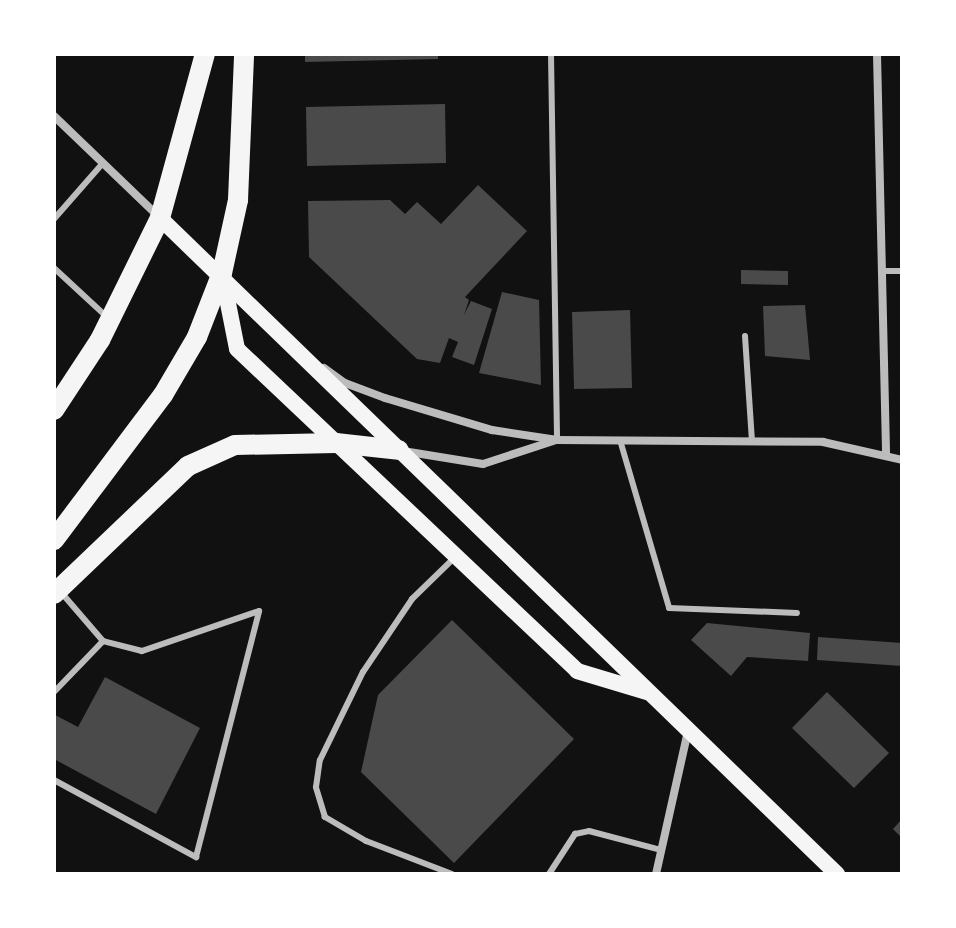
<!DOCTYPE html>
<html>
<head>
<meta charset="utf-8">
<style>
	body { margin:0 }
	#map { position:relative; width:956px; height:928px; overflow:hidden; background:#111; font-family:Figtree,sans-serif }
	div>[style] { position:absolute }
	.building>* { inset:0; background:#4a4a4a }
	.service>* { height:6px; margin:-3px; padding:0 3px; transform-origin:3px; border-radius:3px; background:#bcbcbc }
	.minor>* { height:8px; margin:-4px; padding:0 4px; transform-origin:4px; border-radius:4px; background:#bcbcbc }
	.secondary>* { height:16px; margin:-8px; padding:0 8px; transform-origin:8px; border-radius:8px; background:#f5f5f5 }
	.primary>* { height:20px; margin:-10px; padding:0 10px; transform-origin:10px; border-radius:10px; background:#f5f5f5 }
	span { translate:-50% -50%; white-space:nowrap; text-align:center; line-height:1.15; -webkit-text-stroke:8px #fff; paint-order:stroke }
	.frame { position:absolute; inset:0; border:56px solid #fff; pointer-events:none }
</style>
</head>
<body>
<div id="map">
	<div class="building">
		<div style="clip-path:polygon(305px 54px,438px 54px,438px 59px,305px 62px)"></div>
		<div style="clip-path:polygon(445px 104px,446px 163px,307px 166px,306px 107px)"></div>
		<div style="clip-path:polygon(478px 185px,527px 231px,465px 297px,469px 300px,464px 315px,471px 301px,492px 309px,474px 365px,452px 357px,458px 342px,449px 338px,440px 363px,417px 359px,309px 257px,308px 201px,390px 200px,405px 214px,417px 202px,441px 224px)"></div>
		<div style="clip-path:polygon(741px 270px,788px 271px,788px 285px,741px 284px)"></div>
		<div style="clip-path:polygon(502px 292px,539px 300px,541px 385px,479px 373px)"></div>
		<div style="clip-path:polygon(805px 305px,810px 360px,765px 356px,763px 306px)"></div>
		<div style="clip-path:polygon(630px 310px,632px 388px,574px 389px,572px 312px)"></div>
		<div style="clip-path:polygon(452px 620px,574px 739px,454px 863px,361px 772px,378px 695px)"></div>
		<div style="clip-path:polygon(707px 623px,810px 633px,808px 661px,747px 657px,731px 676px,691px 640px)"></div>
		<div style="clip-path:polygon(818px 637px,902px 643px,902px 666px,817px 660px)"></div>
		<div style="clip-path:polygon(105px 677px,200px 728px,156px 814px,54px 759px,55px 715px,78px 727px)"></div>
		<div style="clip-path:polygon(827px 692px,889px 753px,854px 788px,792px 728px)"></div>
		<div style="clip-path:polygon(902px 819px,902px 838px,893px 829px)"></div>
	</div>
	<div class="service">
		<div style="left:551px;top:54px;width:386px;rotate:89.1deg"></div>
		<div style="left:54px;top:219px;width:74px;rotate:-48.8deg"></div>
		<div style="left:54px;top:268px;width:72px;rotate:42.8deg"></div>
		<div style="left:881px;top:271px;width:21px"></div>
		<div style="left:745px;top:336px;width:105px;rotate:86.2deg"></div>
		<div style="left:620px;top:440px;width:175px;rotate:73.7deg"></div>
		<div style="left:669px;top:608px;width:128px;rotate:2.2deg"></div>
		<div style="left:54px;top:692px;width:71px;rotate:-46.1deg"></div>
		<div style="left:103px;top:641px;width:66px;rotate:-130.7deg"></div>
		<div style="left:54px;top:780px;width:162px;rotate:28.5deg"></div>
		<div style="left:196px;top:857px;width:254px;rotate:-75.6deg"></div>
		<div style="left:259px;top:611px;width:124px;rotate:161.1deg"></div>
		<div style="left:142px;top:651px;width:40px;rotate:-165.6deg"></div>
		<div style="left:452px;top:874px;width:92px;rotate:-159deg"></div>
		<div style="left:366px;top:841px;width:48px;rotate:-149.7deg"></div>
		<div style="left:325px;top:817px;width:31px;rotate:-107deg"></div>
		<div style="left:316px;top:787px;width:27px;rotate:-82deg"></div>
		<div style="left:320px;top:760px;width:98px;rotate:-64deg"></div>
		<div style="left:363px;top:672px;width:88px;rotate:-56.1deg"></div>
		<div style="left:412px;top:599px;width:59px;rotate:-44.3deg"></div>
		<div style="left:549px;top:874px;width:48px;rotate:-57deg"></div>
		<div style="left:575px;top:834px;width:14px;rotate:-12deg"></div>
		<div style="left:589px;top:831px;width:74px;rotate:14.8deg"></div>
	</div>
	<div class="minor">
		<div style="left:877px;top:54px;width:399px;rotate:88.7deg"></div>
		<div style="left:54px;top:116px;width:146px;rotate:43.9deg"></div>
		<div style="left:324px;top:368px;width:26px;rotate:36deg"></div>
		<div style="left:345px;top:383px;width:43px;rotate:20.6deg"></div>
		<div style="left:385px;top:398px;width:112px;rotate:16.7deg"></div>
		<div style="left:492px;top:430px;width:66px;rotate:8.7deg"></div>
		<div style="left:557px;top:440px;width:266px;rotate:0.4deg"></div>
		<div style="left:823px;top:442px;width:81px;rotate:12.8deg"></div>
		<div style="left:403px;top:451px;width:81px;rotate:9.2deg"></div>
		<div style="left:483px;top:464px;width:77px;rotate:-18.2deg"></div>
		<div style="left:656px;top:874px;width:147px;rotate:-77.4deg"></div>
	</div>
	<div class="secondary">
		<div style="left:160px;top:218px;width:943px;rotate:44.1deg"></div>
		<div style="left:222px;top:273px;width:77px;rotate:78.8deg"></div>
		<div style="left:237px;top:349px;width:468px;rotate:43.4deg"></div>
		<div style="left:577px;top:671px;width:73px;rotate:16.7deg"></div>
	</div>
	<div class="primary">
		<div style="left:54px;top:410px;width:84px;rotate:-56.7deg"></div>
		<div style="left:100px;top:340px;width:136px;rotate:-63.8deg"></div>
		<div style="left:160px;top:218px;width:170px;rotate:-74.7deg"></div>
		<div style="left:54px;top:540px;width:181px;rotate:-53.1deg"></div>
		<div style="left:163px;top:395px;width:67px;rotate:-59.6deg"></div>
		<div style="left:197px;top:337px;width:69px;rotate:-68.7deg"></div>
		<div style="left:222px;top:273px;width:75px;rotate:-77.6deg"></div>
		<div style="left:238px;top:200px;width:146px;rotate:-87.6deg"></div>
		<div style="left:54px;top:594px;width:185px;rotate:-43.7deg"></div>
		<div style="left:188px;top:466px;width:51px;rotate:-24.1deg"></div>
		<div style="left:235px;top:445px;width:101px;rotate:-1.1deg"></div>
		<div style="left:336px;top:443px;width:63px;rotate:6.3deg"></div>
	</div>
	<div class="frame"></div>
</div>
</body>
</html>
